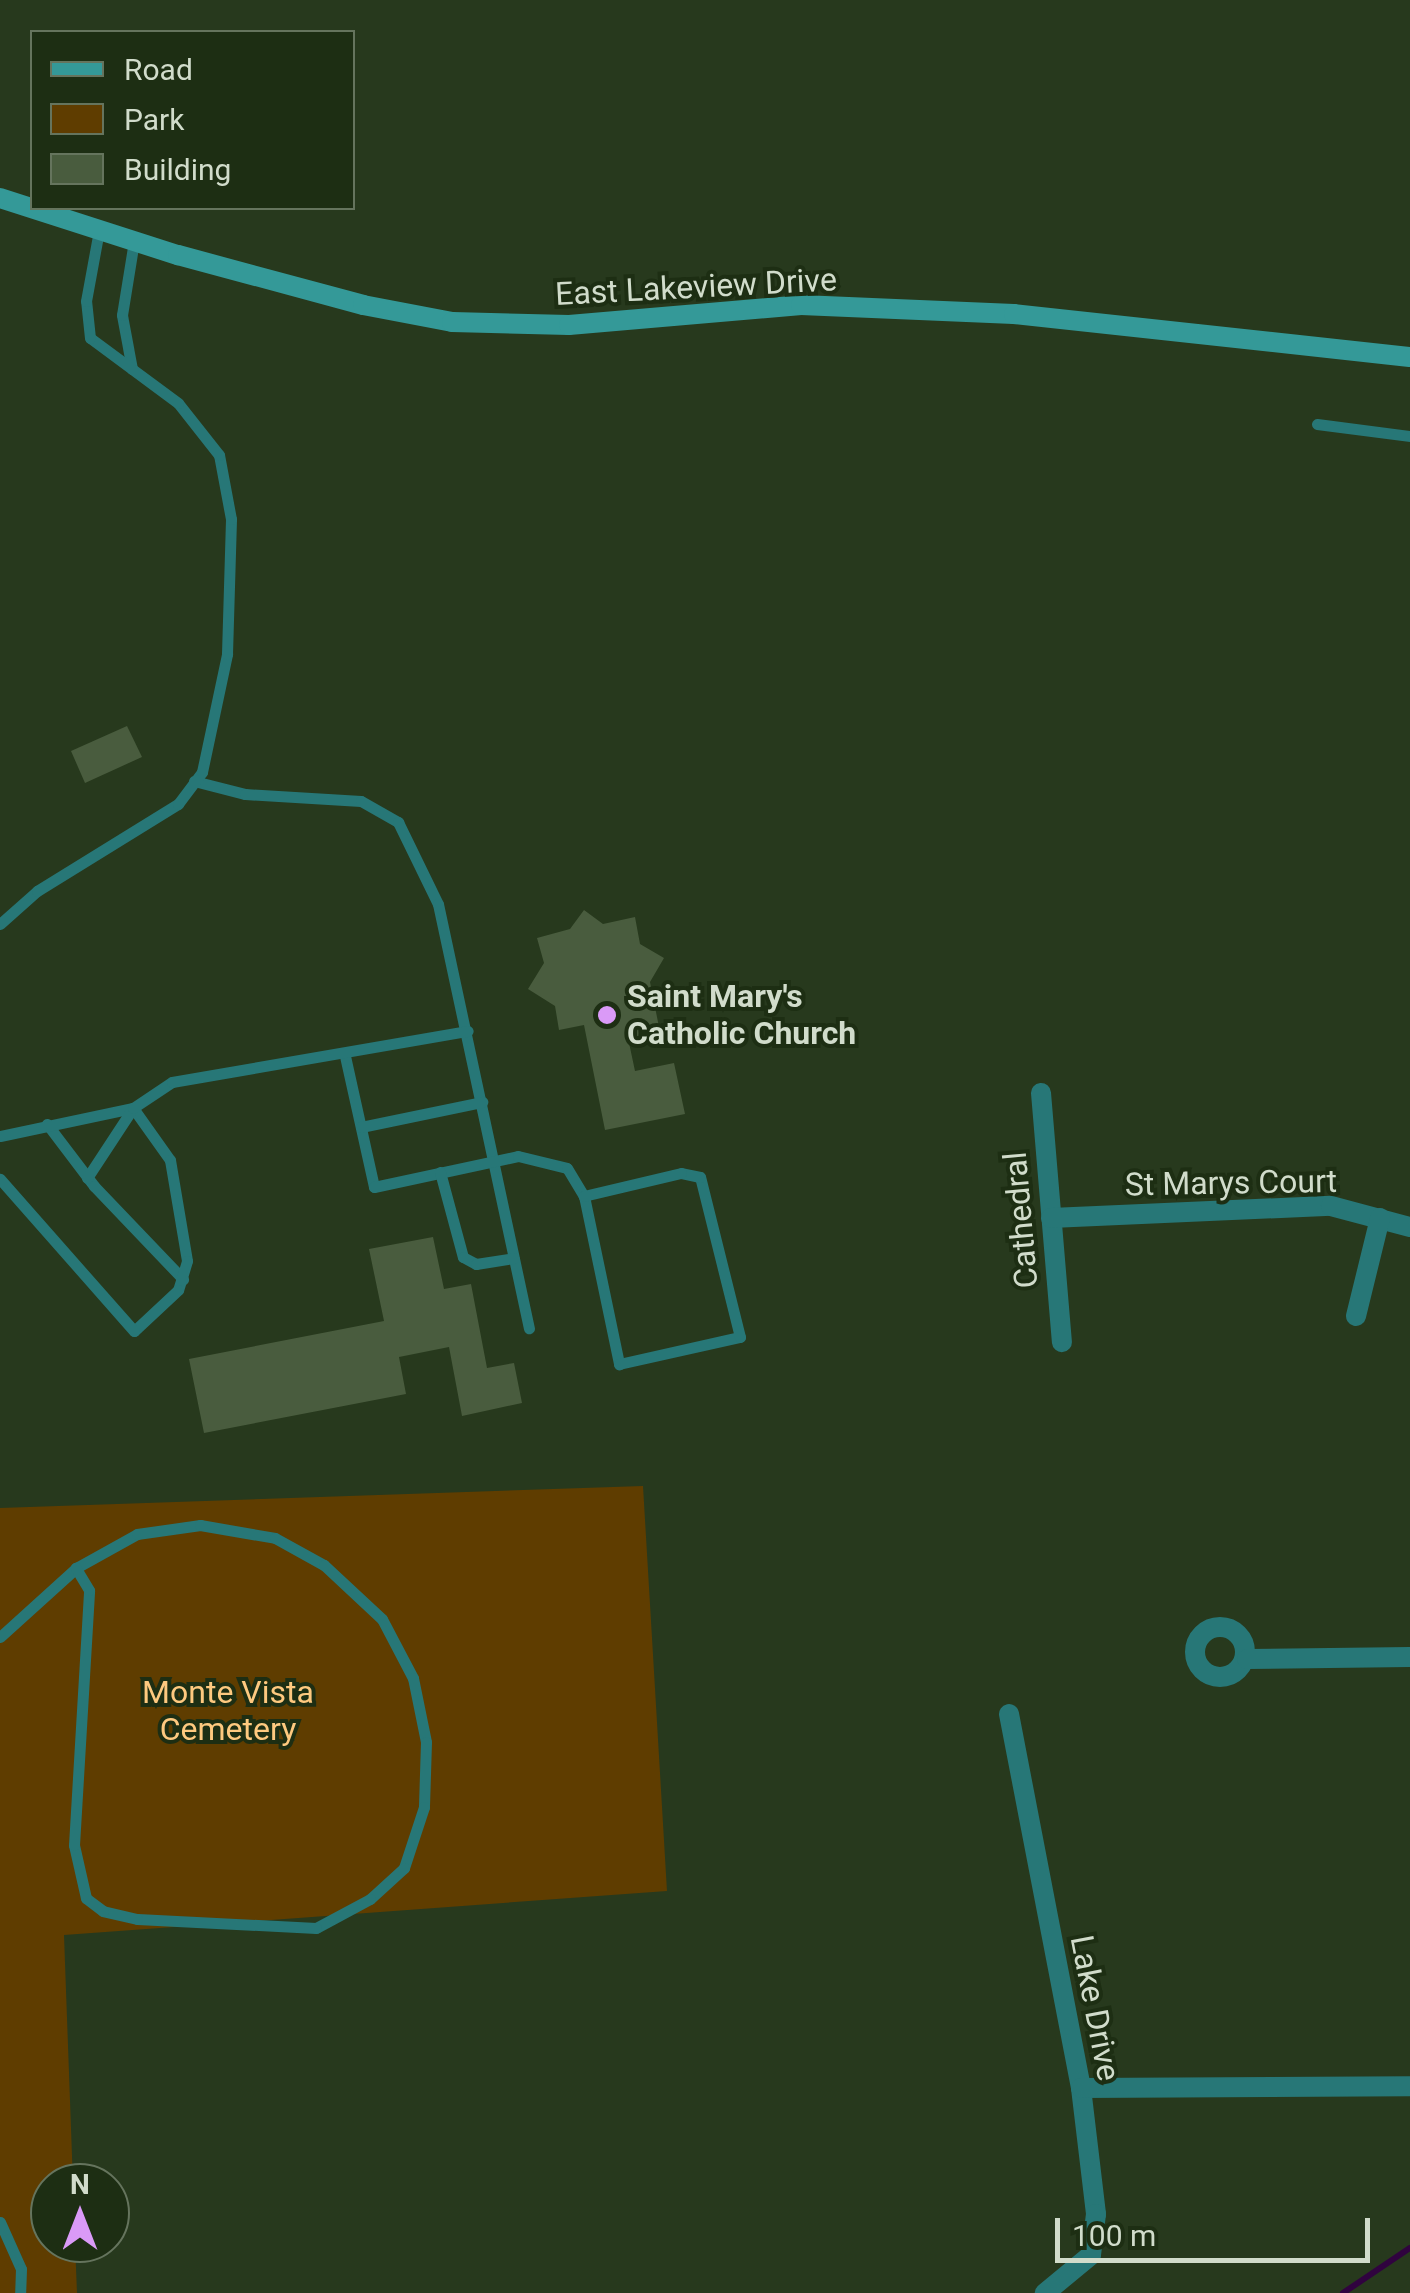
<!DOCTYPE html>
<html>
<head>
<meta charset="utf-8">
<style>
	body { margin:0 }
	#map { position:relative; width:1410px; height:2293px; overflow:hidden; background:#27391d; font-family:Roboto,sans-serif }
	div>[style] { position:absolute }
	.green>* { inset:0; background:#5f3d00 }
	.stream>* { height:6px; margin:-3px; padding:0 3px; transform-origin:3px; border-radius:3px; background:#30033f }
	.building>* { inset:0; background:#495c3e }
	.lane>* { height:11px; margin:-5.5px; padding:0 5.5px; transform-origin:5.5px; border-radius:5.5px; background:#277777 }
	.street>* { height:20px; margin:-10px; padding:0 10px; transform-origin:10px; border-radius:10px; background:#277777 }
	.street>.ring { margin:-10px; padding:0; box-sizing:content-box; background:none; border:20px solid #277777; border-radius:50% }
	.secondary>* { height:20px; margin:-10px; padding:0 10px; transform-origin:10px; border-radius:10px; background:#349998 }
	.dots>* { width:28px; height:28px; translate:-50% -50%; box-sizing:border-box; border:5px solid #1d2e13; border-radius:50% }
	span { translate:-50% -50%; white-space:nowrap; text-align:center; line-height:1.15; -webkit-text-stroke:8px #1d2e13; paint-order:stroke }
	.street-label { font-size:32px; color:#d1dccb }
	.poi-label { font-size:32px; color:#d1dccb; font-weight:700 }
	.left { translate:0 -50%; text-align:left }
	.park-label { font-size:32px; color:#fec97f }
	.legend { position:absolute; left:30px; top:30px; width:325px; height:180px; box-sizing:border-box; background:#1d2e13; border:2px solid #65745d; margin:0; padding:12px 18px; list-style:none; font-size:30px; color:#d1dccb }
	.legend li { display:flex; align-items:center; gap:20px; height:50px }
	.legend b { width:50px; border:2px solid #65745d }
	.north { position:absolute; left:30px; top:2163px; width:100px; height:100px; box-sizing:border-box; background:#1d2e13; border:2px solid #65745d; border-radius:50%; rotate:0deg; font-size:28px; font-weight:700; line-height:40px; text-align:center; color:#d1dccb }
	.north::after { content:''; display:block; margin:auto; width:35px; height:45px; background:#da9af7; clip-path:polygon(50% 0,100% 100%,50% 72%,0 100%) }
	.scale { position:absolute; left:1055px; top:2218px; width:315px; height:45px; box-sizing:border-box; border:5px solid #d1dccb; border-top:0; padding-left:12px; font-size:30px; line-height:35px; white-space:nowrap; color:#d1dccb; -webkit-text-stroke:8px #1d2e13; paint-order:stroke }
</style>
</head>
<body>
<div id="map">
	<div class="green">
		<div style="clip-path:polygon(643px 1486px,667px 1891px,64px 1935px,73px 2183px,50px 2183px,50px 2243px,75px 2243px,77px 2293px,0 2293px,0 1508px)"></div>
	</div>
	<div class="stream">
		<div style="left:1343px;top:2293px;width:81px;rotate:-33.9deg"></div>
	</div>
	<div class="building">
		<div style="clip-path:polygon(127px 726px,142px 757px,85px 783px,71px 751px)"></div>
		<div style="clip-path:polygon(584px 910px,603px 924px,635px 917px,640px 944px,664px 958px,650px 982px,660px 1032px,628px 1038px,635px 1071px,674px 1063px,685px 1114px,605px 1130px,584px 1025px,559px 1030px,555px 1006px,528px 989px,544px 963px,537px 938px,570px 929px)"></div>
		<div style="clip-path:polygon(433px 1237px,444px 1289px,471px 1284px,487px 1368px,514px 1363px,522px 1403px,462px 1416px,449px 1347px,399px 1357px,406px 1394px,204px 1433px,189px 1359px,384px 1321px,369px 1249px)"></div>
	</div>
	<div class="lane">
		<div style="left:132px;top:369px;width:55px;rotate:-100.5deg"></div>
		<div style="left:122px;top:315px;width:75px;rotate:-80.8deg"></div>
		<div style="left:1317px;top:424px;width:94px;rotate:7.4deg"></div>
		<div style="left:194px;top:781px;width:53px;rotate:14.3deg"></div>
		<div style="left:245px;top:794px;width:116px;rotate:3.5deg"></div>
		<div style="left:361px;top:801px;width:43px;rotate:29.6deg"></div>
		<div style="left:398px;top:822px;width:91px;rotate:64deg"></div>
		<div style="left:438px;top:904px;width:434px;rotate:77.9deg"></div>
		<div style="left:0;top:924px;width:50px;rotate:-41.7deg"></div>
		<div style="left:37px;top:891px;width:166px;rotate:-31.7deg"></div>
		<div style="left:178px;top:804px;width:40px;rotate:-53deg"></div>
		<div style="left:202px;top:772px;width:121px;rotate:-78deg"></div>
		<div style="left:227px;top:654px;width:135px;rotate:-88.3deg"></div>
		<div style="left:231px;top:519px;width:65px;rotate:-100.6deg"></div>
		<div style="left:219px;top:455px;width:66px;rotate:-128.3deg"></div>
		<div style="left:178px;top:403px;width:109px;rotate:-143.5deg"></div>
		<div style="left:90px;top:338px;width:37px;rotate:-96deg"></div>
		<div style="left:86px;top:301px;width:72px;rotate:-79.6deg"></div>
		<div style="left:345px;top:1056px;width:134px;rotate:77.5deg"></div>
		<div style="left:374px;top:1187px;width:147px;rotate:-12.1deg"></div>
		<div style="left:518px;top:1156px;width:50px;rotate:13.8deg"></div>
		<div style="left:567px;top:1168px;width:33px;rotate:59deg"></div>
		<div style="left:584px;top:1196px;width:172px;rotate:78.2deg"></div>
		<div style="left:619px;top:1364px;width:124px;rotate:-12.6deg"></div>
		<div style="left:740px;top:1337px;width:165px;rotate:-104deg"></div>
		<div style="left:700px;top:1177px;width:19px;rotate:-168deg"></div>
		<div style="left:681px;top:1173px;width:100px;rotate:166.7deg"></div>
		<div style="left:47px;top:1124px;width:78px;rotate:52.8deg"></div>
		<div style="left:94px;top:1186px;width:129px;rotate:46.3deg"></div>
		<div style="left:361px;top:1127px;width:124px;rotate:-11.7deg"></div>
		<div style="left:0;top:1136px;width:136px;rotate:-11.9deg"></div>
		<div style="left:133px;top:1108px;width:64px;rotate:54.6deg"></div>
		<div style="left:170px;top:1160px;width:102px;rotate:80.4deg"></div>
		<div style="left:187px;top:1261px;width:30px;rotate:107deg"></div>
		<div style="left:178px;top:1290px;width:60px;rotate:137deg"></div>
		<div style="left:134px;top:1331px;width:203px;rotate:-131.4deg"></div>
		<div style="left:440px;top:1172px;width:88px;rotate:74.9deg"></div>
		<div style="left:463px;top:1257px;width:15px;rotate:28deg"></div>
		<div style="left:476px;top:1264px;width:38px;rotate:-9deg"></div>
		<div style="left:87px;top:1178px;width:84px;rotate:-56.7deg"></div>
		<div style="left:133px;top:1108px;width:47px;rotate:-33.7deg"></div>
		<div style="left:172px;top:1082px;width:300px;rotate:-9.8deg"></div>
		<div style="left:0;top:1637px;width:103px;rotate:-42.2deg"></div>
		<div style="left:76px;top:1568px;width:70px;rotate:-29.1deg"></div>
		<div style="left:137px;top:1534px;width:64px;rotate:-8.1deg"></div>
		<div style="left:200px;top:1525px;width:76px;rotate:9.8deg"></div>
		<div style="left:275px;top:1538px;width:56px;rotate:28.9deg"></div>
		<div style="left:324px;top:1565px;width:79px;rotate:43deg"></div>
		<div style="left:382px;top:1619px;width:67px;rotate:62.3deg"></div>
		<div style="left:413px;top:1678px;width:65px;rotate:78.5deg"></div>
		<div style="left:426px;top:1742px;width:65px;rotate:91.8deg"></div>
		<div style="left:424px;top:1807px;width:64px;rotate:108.2deg"></div>
		<div style="left:404px;top:1868px;width:46px;rotate:137.6deg"></div>
		<div style="left:370px;top:1899px;width:61px;rotate:151.8deg"></div>
		<div style="left:316px;top:1928px;width:179px;rotate:-177.1deg"></div>
		<div style="left:137px;top:1919px;width:35px;rotate:-167deg"></div>
		<div style="left:103px;top:1911px;width:21px;rotate:-143deg"></div>
		<div style="left:86px;top:1898px;width:54px;rotate:-102.8deg"></div>
		<div style="left:74px;top:1845px;width:255px;rotate:-86.6deg"></div>
		<div style="left:89px;top:1590px;width:26px;rotate:-121deg"></div>
		<div style="left:0;top:2222px;width:51px;rotate:65.9deg"></div>
		<div style="left:21px;top:2269px;width:24px;rotate:92deg"></div>
	</div>
	<div class="street">
		<div style="left:1041px;top:1093px;width:250px;rotate:85.2deg"></div>
		<div style="left:1051px;top:1218px;width:280px;rotate:-2.5deg"></div>
		<div style="left:1331px;top:1206px;width:82px;rotate:14.9deg"></div>
		<div style="left:1356px;top:1316px;width:101px;rotate:-76.2deg"></div>
		<div class="ring" style="left:1195px;top:1627px;width:30px;height:30px"></div>
		<div style="left:1247px;top:1659px;width:163px;rotate:-0.7deg"></div>
		<div style="left:1009px;top:1714px;width:381px;rotate:79.1deg"></div>
		<div style="left:1081px;top:2088px;width:127px;rotate:83.2deg"></div>
		<div style="left:1096px;top:2214px;width:41px;rotate:97deg"></div>
		<div style="left:1091px;top:2255px;width:60px;rotate:140.4deg"></div>
		<div style="left:1081px;top:2088px;width:329px;rotate:-0.3deg"></div>
	</div>
	<div class="secondary">
		<div style="left:0;top:198px;width:187px;rotate:17.8deg"></div>
		<div style="left:178px;top:255px;width:192px;rotate:15.1deg"></div>
		<div style="left:363px;top:305px;width:91px;rotate:10.8deg"></div>
		<div style="left:452px;top:322px;width:117px;rotate:1.5deg"></div>
		<div style="left:569px;top:325px;width:233px;rotate:-4.9deg"></div>
		<div style="left:801px;top:305px;width:213px;rotate:2.4deg"></div>
		<div style="left:1014px;top:314px;width:398px;rotate:6.2deg"></div>
	</div>
	<div class="dots">
		<div style="left:607px;top:1015px;background:#da9af7"></div>
	</div>
	<div class="street-label">
		<span style="left:696px;top:287px;rotate:-3deg">East Lakeview Drive</span>
		<span style="left:1231px;top:1183px;rotate:-1deg">St Marys Court</span>
		<span style="left:1021px;top:1220px;rotate:-95deg">Cathedral</span>
		<span style="left:1095px;top:2008px;rotate:79deg">Lake Drive</span>
	</div>
	<div class="poi-label">
		<span class="left" style="left:627px;top:1015px">Saint Mary's<br>Catholic Church</span>
	</div>
	<div class="park-label">
		<span style="left:228px;top:1711px">Monte Vista<br>Cemetery</span>
	</div>
	<ul class="legend">
	<li><b style="height:12px;background:#349998"></b>Road</li>
	<li><b style="height:28px;background:#5f3d00"></b>Park</li>
	<li><b style="height:28px;background:#495c3e"></b>Building</li>
	</ul>
	<div class="north">N</div>
	<div class="scale">100 m</div>
</div>
</body>
</html>
